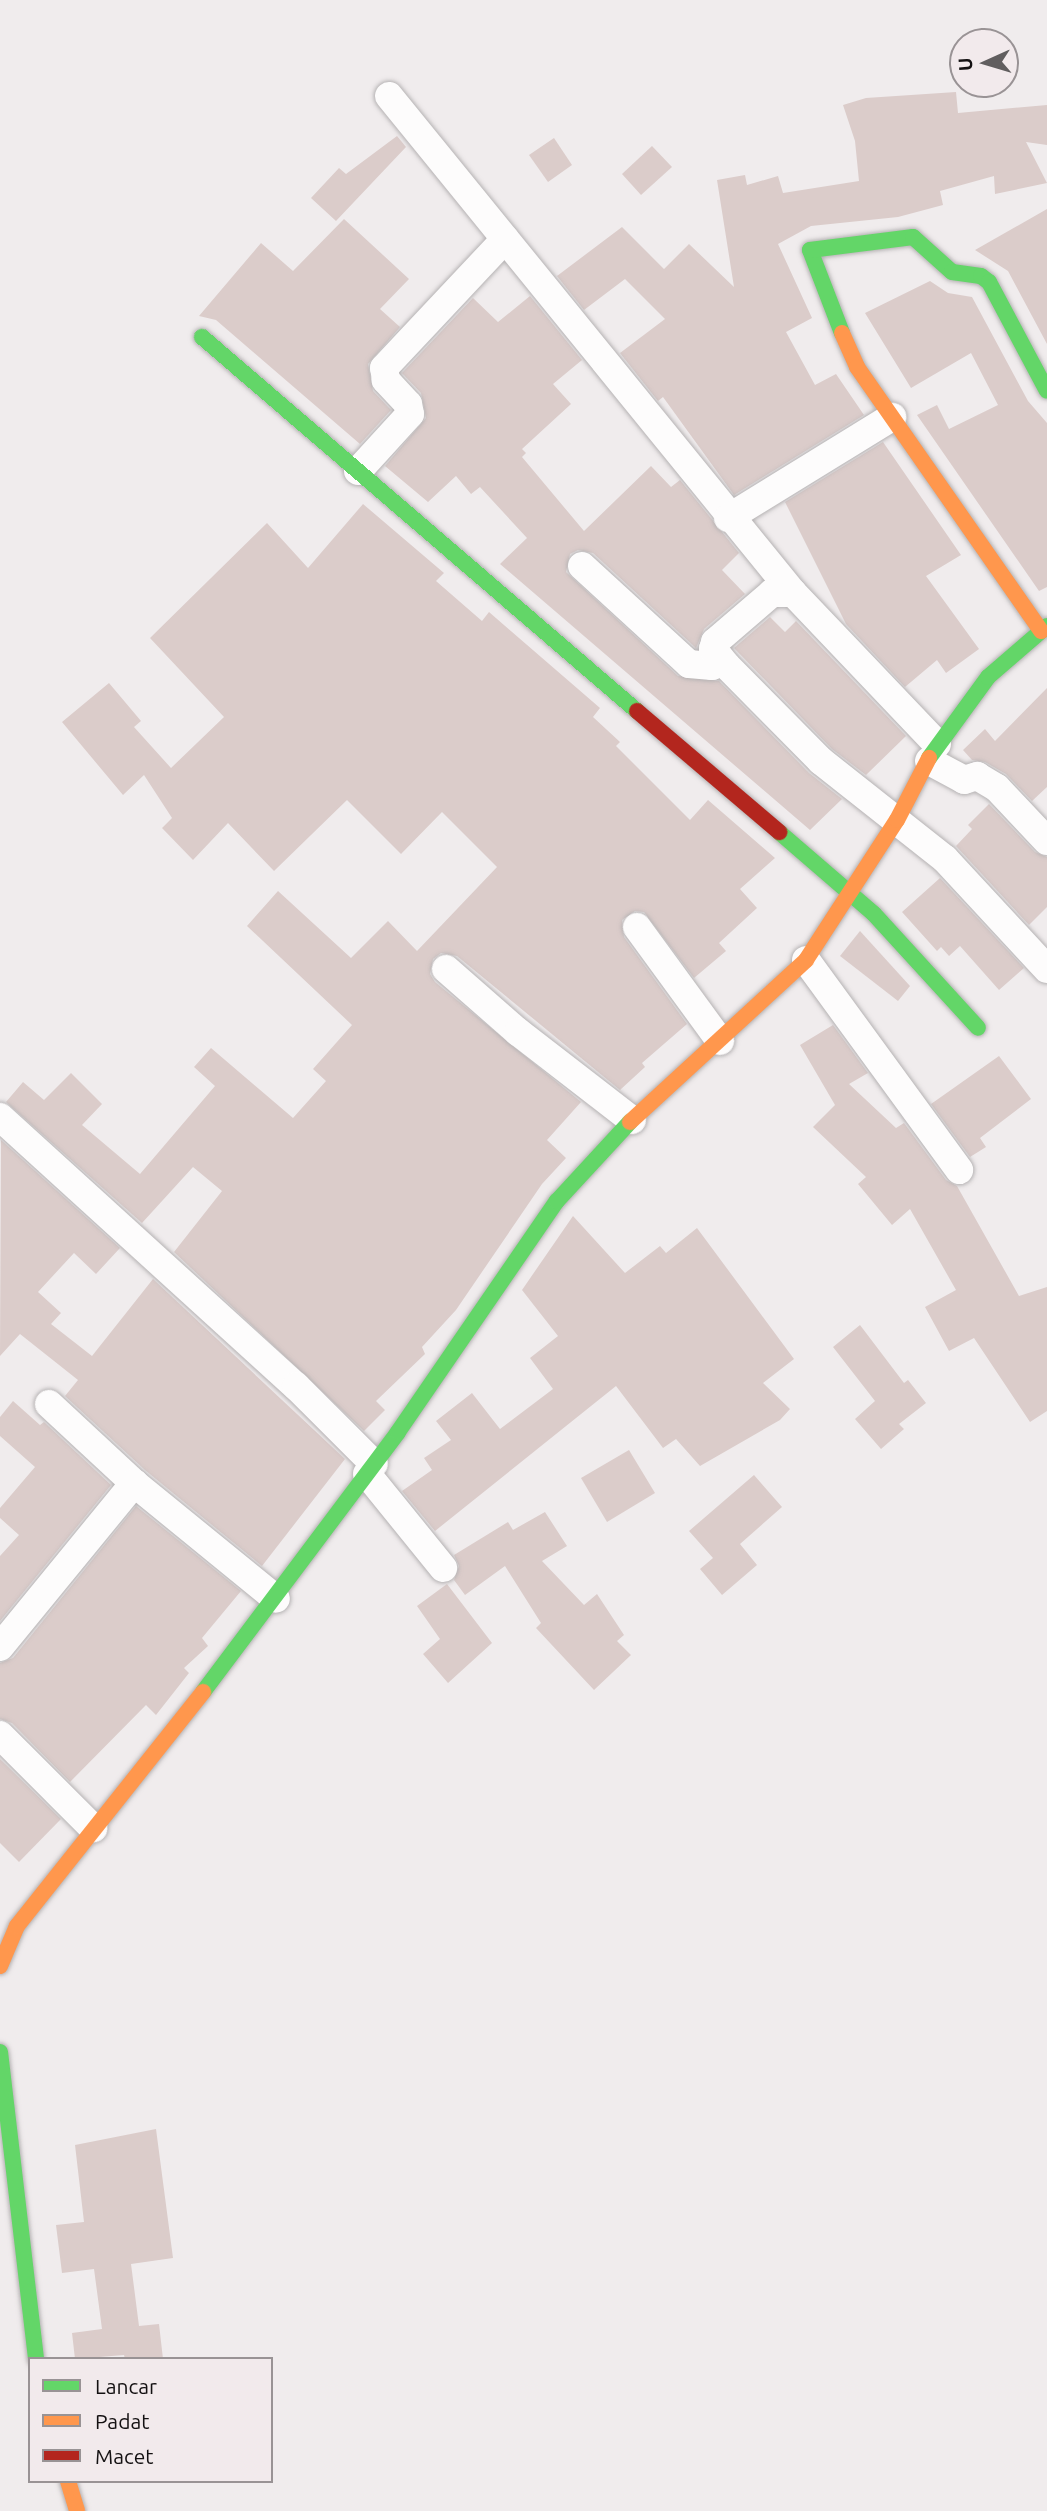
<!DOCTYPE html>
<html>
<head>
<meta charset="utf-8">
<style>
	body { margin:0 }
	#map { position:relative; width:1047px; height:2511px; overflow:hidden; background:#f0eced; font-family:Ubuntu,sans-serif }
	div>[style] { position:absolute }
	.building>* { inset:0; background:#dbccca }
	.roads { filter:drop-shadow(0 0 2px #b5b2b3) drop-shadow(0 0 2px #b5b2b3) }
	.street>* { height:28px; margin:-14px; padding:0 14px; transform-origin:14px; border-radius:14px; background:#fdfcfc }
	.fast>* { height:16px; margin:-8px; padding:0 8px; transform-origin:8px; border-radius:8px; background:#63d668 }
	.slow>* { height:16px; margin:-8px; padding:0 8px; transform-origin:8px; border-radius:8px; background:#ff974d }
	.jam>* { height:16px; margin:-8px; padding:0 8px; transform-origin:8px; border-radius:8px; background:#b3261e }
	span { translate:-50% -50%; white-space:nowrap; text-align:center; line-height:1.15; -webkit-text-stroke:7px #f2eaec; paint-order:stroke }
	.legend { position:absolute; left:28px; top:2357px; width:245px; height:126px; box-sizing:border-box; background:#f2eaec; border:2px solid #999395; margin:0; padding:9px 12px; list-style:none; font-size:21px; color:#141112 }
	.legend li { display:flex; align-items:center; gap:14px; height:35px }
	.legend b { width:35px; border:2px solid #999395 }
	.north { position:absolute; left:949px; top:28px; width:70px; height:70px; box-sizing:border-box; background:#f2eaec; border:2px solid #999395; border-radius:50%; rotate:266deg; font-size:19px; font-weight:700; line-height:28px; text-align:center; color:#141112 }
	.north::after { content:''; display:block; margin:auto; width:24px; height:32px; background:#615e5f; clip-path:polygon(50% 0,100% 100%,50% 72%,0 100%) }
</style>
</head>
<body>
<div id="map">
	<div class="building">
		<div style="clip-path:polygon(956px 92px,958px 113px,1047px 105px,1047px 145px,1026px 142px,1047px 183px,995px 194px,994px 176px,940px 191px,943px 205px,898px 217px,811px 226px,778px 244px,812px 318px,786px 332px,815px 385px,836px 374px,864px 415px,734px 495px,663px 397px,658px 401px,620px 353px,665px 319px,625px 279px,584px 310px,557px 276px,622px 227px,664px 269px,689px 244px,734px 287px,717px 180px,745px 175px,747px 185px,778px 176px,783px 193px,859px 181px,855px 141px,843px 105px,866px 98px)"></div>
		<div style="clip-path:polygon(397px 136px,406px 147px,336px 221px,311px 198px,339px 168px,346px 174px)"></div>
		<div style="clip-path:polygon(554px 138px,572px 165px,548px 182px,529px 155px)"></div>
		<div style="clip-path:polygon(652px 146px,672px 167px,641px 195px,622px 174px)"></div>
		<div style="clip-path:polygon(1047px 209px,1047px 344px,1008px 271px,975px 250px)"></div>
		<div style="clip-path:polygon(344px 219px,409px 279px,380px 309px,400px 327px,368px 364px,373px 391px,391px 410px,360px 444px,216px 320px,199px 316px,261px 243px,293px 271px)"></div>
		<div style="clip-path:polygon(930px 281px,948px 293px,972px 297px,1028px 401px,1047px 423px,1047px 587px,1039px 591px,917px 415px,937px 405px,949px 429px,998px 405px,971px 353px,911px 388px,865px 313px)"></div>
		<div style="clip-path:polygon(530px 296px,582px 360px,553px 384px,571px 404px,522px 449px,526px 453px,522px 457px,584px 531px,651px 466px,671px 487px,680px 480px,739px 553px,722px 570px,745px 594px,704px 629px,696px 648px,593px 553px,578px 550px,570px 554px,566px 572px,678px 676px,719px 681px,809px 773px,842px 799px,810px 830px,500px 564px,527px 538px,480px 487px,471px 494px,456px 476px,428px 502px,385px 466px,426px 418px,421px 393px,402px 373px,473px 298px,498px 322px)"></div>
		<div style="clip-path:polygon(883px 442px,961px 555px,926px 576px,979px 649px,946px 673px,937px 660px,905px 687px,846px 624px,785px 502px)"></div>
		<div style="clip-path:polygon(363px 504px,444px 573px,436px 581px,482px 621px,489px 612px,600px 708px,593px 717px,620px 742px,616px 746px,690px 820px,708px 800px,775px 858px,740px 889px,757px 908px,719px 943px,726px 951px,694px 978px,644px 912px,635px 911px,622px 920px,624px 937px,687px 1024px,642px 1063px,645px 1067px,620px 1090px,457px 956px,441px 953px,433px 959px,430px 974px,435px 982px,581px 1102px,547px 1140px,566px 1158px,542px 1184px,456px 1310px,422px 1347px,425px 1354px,376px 1401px,385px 1410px,364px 1431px,174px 1252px,222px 1191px,193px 1167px,142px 1223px,6px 1102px,23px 1082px,44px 1100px,71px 1073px,102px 1104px,82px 1125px,140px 1174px,215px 1086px,194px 1067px,211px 1048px,293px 1118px,326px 1081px,313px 1069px,352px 1025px,247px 926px,278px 891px,351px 958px,388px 921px,417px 951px,497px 867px,442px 812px,401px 854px,347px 800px,274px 871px,228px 823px,193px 860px,162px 828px,172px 818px,144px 775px,123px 795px,62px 722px,109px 683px,141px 721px,134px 727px,171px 768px,224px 717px,150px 638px,267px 523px,308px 568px)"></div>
		<div style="clip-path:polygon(770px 617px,785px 632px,796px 621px,906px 736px,866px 775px,832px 749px,734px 648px)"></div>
		<div style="clip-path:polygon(1047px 688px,1047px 787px,1032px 801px,1006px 774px,985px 762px,972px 760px,963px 750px,985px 729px,995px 741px)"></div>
		<div style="clip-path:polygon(989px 804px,1035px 852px,1047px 857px,1047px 907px,1029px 925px,956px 846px,972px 829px,968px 825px)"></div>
		<div style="clip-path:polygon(940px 878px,1024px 968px,999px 990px,960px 946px,949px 956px,941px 947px,937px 951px,902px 912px)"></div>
		<div style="clip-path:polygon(860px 931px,910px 986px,898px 1001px,840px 956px)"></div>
		<div style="clip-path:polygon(833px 1025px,868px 1073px,849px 1084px,896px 1128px,904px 1123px,946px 1180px,957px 1186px,1019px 1296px,1047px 1287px,1047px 1411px,1030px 1422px,974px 1338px,949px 1351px,925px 1307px,956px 1290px,910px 1209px,892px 1225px,858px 1184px,866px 1177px,813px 1127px,835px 1105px,800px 1045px)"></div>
		<div style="clip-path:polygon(999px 1056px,1031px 1099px,980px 1138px,986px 1147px,970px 1157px,931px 1104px)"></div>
		<div style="clip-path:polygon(1px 1140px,120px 1248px,96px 1274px,74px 1253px,38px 1292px,61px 1313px,51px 1324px,92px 1356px,153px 1279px,345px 1459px,262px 1566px,145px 1470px,65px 1396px,78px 1380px,20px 1334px,0 1356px)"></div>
		<div style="clip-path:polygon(573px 1216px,625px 1273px,660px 1246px,666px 1253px,697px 1228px,794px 1359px,763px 1383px,790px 1409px,780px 1420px,700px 1466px,676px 1439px,663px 1448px,616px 1386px,435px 1531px,402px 1491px,432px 1470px,424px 1458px,451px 1440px,436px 1421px,472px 1393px,500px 1429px,553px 1389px,530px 1358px,558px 1336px,522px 1290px)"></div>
		<div style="clip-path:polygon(860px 1325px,904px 1383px,908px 1380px,926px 1403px,899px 1424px,904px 1429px,881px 1449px,855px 1419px,875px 1401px,833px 1347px)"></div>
		<div style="clip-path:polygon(13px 1401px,40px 1425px,44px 1422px,111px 1485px,0 1621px,0 1556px,19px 1535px,0 1518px,0 1508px,35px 1467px,0 1436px,0 1417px)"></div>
		<div style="clip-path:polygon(629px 1450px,655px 1493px,607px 1522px,581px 1478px)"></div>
		<div style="clip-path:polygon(754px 1475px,782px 1507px,740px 1544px,757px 1565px,722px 1595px,700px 1569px,713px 1558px,689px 1531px)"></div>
		<div style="clip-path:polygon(136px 1506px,241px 1591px,202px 1638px,208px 1646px,184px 1668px,189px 1673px,156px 1715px,146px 1705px,70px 1782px,12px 1723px,0 1719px,0 1663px,13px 1658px)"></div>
		<div style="clip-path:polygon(545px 1512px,567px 1546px,542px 1561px,584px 1605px,597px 1594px,624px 1635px,617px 1641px,631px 1655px,594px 1690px,536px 1628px,541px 1623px,505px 1566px,465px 1595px,454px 1580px,459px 1566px,454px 1555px,508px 1522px,513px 1530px)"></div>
		<div style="clip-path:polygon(447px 1584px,492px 1643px,448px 1683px,423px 1654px,440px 1639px,417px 1606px)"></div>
		<div style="clip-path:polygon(0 1759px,61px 1819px,19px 1862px,0 1843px)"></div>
		<div style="clip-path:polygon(156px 2129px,173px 2258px,131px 2264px,139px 2326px,159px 2324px,163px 2359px,125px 2359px,124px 2355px,75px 2359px,72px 2333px,102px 2329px,94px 2269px,62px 2273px,56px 2225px,84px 2222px,75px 2145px)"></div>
	</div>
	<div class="roads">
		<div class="street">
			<div style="left:389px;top:96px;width:640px;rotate:50.89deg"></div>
			<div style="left:358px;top:471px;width:77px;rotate:-47.6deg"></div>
			<div style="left:410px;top:414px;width:10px;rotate:-101deg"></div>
			<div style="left:408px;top:404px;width:33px;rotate:-133deg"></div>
			<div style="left:386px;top:380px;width:12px;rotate:-99deg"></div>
			<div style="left:384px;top:368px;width:177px;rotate:-46.8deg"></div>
			<div style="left:728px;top:518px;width:193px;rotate:-31.6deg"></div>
			<div style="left:582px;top:566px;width:145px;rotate:42.5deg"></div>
			<div style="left:689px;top:664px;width:23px;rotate:5deg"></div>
			<div style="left:712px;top:666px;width:11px;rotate:-45deg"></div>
			<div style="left:937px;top:744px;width:209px;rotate:-133.6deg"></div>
			<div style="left:793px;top:593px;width:21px;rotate:180deg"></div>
			<div style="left:772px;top:593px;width:75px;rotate:139.3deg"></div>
			<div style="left:715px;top:642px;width:7px;rotate:106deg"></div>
			<div style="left:713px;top:649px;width:22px;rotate:51deg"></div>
			<div style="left:727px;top:666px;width:134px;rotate:45.3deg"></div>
			<div style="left:821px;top:761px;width:158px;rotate:38.3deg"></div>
			<div style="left:945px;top:859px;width:150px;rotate:47.2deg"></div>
			<div style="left:929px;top:761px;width:40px;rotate:28deg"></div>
			<div style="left:964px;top:780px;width:14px;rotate:-17deg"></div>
			<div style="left:977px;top:776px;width:23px;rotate:31deg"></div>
			<div style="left:997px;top:788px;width:73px;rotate:46.7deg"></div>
			<div style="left:637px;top:927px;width:141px;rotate:53.9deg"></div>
			<div style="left:806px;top:960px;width:260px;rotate:53.9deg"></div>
			<div style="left:446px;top:969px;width:96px;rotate:41.2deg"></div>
			<div style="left:518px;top:1032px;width:144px;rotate:37.7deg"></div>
			<div style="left:0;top:1117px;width:400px;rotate:42.3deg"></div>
			<div style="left:296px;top:1386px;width:110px;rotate:45deg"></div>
			<div style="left:49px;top:1404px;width:116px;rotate:42.9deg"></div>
			<div style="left:134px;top:1483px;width:183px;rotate:39.2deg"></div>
			<div style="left:367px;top:1474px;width:121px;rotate:51deg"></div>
			<div style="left:0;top:1647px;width:212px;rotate:-50.7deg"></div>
			<div style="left:0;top:1735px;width:132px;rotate:45deg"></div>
		</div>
		<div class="fast">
			<div style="left:842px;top:333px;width:89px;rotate:-111.1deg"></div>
			<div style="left:810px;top:250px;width:104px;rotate:-7.2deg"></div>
			<div style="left:913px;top:237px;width:52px;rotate:41.9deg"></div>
			<div style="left:952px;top:272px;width:29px;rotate:8deg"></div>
			<div style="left:981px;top:276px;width:10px;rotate:37deg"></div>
			<div style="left:989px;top:282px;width:123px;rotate:62deg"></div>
			<div style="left:202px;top:337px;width:574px;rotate:40.69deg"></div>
			<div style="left:929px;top:758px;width:100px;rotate:-53.9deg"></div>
			<div style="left:988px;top:677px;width:78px;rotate:-40.8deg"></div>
			<div style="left:779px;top:832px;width:125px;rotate:40.8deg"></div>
			<div style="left:874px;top:914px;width:154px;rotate:47.6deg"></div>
			<div style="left:203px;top:1692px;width:325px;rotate:-53.1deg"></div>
			<div style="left:398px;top:1432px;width:280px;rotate:-55.5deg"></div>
			<div style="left:557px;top:1201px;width:108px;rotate:-47.3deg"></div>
			<div style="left:0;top:2052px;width:309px;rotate:83.3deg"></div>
		</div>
		<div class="slow">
			<div style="left:842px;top:333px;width:37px;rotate:66deg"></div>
			<div style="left:857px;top:367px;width:322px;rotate:55.1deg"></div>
			<div style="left:630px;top:1122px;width:239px;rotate:-42.6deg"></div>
			<div style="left:806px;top:960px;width:167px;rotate:-57deg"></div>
			<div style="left:897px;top:820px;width:70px;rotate:-62.7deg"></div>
			<div style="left:0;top:1966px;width:43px;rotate:-67deg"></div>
			<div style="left:17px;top:1926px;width:299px;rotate:-51.5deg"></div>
			<div style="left:68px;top:2481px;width:31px;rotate:73deg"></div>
		</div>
		<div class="jam">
			<div style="left:637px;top:711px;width:187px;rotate:40.4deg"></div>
		</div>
	</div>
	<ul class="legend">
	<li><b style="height:9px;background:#63d668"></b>Lancar</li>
	<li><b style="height:9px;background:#ff974d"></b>Padat</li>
	<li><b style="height:9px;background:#b3261e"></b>Macet</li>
	</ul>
	<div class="north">U</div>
</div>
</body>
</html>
